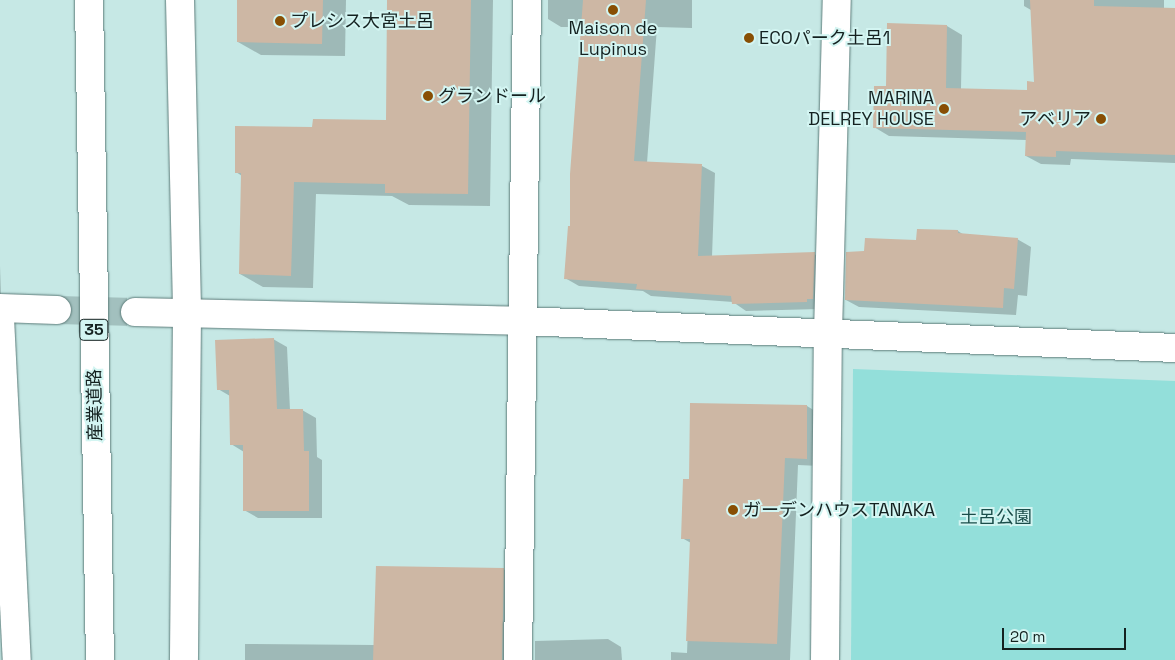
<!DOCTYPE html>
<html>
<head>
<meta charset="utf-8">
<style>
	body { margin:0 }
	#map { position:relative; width:1175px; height:660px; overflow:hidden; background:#c6e8e5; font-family:"Space Grotesk","Noto Sans JP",sans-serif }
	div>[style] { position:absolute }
	.green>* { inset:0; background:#93dfda }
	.shadow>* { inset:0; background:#0003 }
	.building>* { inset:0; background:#cdb7a4 }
	.minor-tunnel>* { height:28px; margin-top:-14px; transform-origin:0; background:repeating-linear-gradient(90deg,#a2c0be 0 28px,transparent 0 42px) }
	.roads { filter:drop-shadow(0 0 1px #5c7b79) drop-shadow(0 0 1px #5c7b79) }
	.minor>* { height:28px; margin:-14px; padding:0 14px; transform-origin:14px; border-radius:14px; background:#fff }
	.major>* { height:28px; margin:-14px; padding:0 14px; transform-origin:14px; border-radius:14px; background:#fff }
	.dots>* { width:14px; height:14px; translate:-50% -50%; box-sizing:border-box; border:2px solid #d3f5f2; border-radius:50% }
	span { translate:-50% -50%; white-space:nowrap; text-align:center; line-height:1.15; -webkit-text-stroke:4px #d3f5f2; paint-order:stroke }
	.shield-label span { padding:1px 4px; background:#d3f5f2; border:1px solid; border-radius:4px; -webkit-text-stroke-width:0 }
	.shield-label { font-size:16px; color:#142120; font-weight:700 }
	.poi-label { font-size:18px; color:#142120 }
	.left { translate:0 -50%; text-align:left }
	.right { translate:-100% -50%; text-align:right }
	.street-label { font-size:18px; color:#142120 }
	.park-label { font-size:18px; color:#1a4d4a }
	.scale { position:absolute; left:1002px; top:628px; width:124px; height:22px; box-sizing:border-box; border:2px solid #142120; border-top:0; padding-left:6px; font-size:15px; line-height:18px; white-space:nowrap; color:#142120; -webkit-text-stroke:4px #d3f5f2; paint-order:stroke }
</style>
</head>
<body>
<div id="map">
	<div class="green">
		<div style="clip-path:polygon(853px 369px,1175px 381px,1175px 660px,851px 660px)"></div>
	</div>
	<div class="shadow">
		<div style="clip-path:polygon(239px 0,346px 0,345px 56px,261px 55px,238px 42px)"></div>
		<div style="clip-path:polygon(389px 0,493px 0,490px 206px,409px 205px,392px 196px,316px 194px,313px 288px,263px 287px,240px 274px,242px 176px,236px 172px,314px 128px,387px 122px)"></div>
		<div style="clip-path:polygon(548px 0,692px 0,692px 28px,657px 27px,647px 163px,702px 166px,715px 173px,712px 257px,814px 254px,828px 261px,820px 309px,746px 311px,733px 302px,651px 296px,643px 291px,579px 286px,565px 278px,572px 228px,582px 27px,561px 27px,548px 19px)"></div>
		<div style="clip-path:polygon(1024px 0,1164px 0,1164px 9px,1175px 9px,1175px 163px,1071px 159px,1070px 165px,1041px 164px,1026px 156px,1027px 140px,889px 136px,874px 127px,887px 87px,947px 26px,962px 35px,961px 89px,1028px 91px,1035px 83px,1031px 10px,1024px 6px)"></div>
		<div style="clip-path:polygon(918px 230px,958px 231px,964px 235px,1017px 239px,1031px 247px,1027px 296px,1018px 295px,1016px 315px,859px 307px,846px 300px,866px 252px,918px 241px)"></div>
		<div style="clip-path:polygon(0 266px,1px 295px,0 295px)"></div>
		<div style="clip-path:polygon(273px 339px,287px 347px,290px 410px,302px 410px,316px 418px,317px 457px,322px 460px,322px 518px,258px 518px,244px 510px,244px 452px,231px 444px,230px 396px,218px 389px)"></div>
		<div style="clip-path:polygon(691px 404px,807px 406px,820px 414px,820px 466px,798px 465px,790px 660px,671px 660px,671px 652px,687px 653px,691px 543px,682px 538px,691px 480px)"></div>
		<div style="clip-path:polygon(503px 569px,517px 577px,516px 660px,245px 660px,245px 644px,375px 645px)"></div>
		<div style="clip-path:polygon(608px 639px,621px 647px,622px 660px,535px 660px,535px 641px)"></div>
	</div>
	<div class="building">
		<div style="clip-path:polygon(237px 0,323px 0,322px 44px,237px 42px)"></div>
		<div style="clip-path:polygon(387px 0,471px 0,468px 194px,385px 193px,385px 184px,294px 182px,291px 276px,239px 274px,241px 173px,235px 173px,235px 126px,312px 127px,313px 119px,386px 120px)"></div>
		<div style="clip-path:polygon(583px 0,646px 0,634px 161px,702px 164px,698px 256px,815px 252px,813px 299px,807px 299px,807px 302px,732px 304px,731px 296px,636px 289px,637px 284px,564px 279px,568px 226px,570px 226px,570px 174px)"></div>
		<div style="clip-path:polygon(1030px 0,1094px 0,1094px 6px,1175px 8px,1175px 155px,1056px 151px,1056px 157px,1025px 156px,1026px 132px,873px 128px,874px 86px,886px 86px,887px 23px,947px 25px,946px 88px,1027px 90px,1027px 81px,1034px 82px)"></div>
		<div style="clip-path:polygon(917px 229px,958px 230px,958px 233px,1018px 238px,1014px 289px,1004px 288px,1003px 308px,845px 300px,846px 252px,864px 251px,865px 238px,916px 240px)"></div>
		<div style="clip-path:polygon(274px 338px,277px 409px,303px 409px,304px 451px,309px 451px,309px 511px,243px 511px,243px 445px,230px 445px,229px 390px,217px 390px,215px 340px)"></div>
		<div style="clip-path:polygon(690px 403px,807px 405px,807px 459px,785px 458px,777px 644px,686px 641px,690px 539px,681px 539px,683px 479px,689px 479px)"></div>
		<div style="clip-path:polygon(376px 566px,504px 568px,502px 660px,373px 660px)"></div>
	</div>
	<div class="minor-tunnel">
		<div style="left:57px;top:310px;width:78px;rotate:1.5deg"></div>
	</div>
	<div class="roads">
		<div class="minor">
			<div style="left:180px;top:0;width:313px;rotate:88.7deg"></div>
			<div style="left:187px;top:313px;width:347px;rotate:90.5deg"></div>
			<div style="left:0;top:308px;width:57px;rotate:2deg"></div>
			<div style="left:135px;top:312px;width:388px;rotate:1.3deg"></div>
			<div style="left:523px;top:321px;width:653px;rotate:2.37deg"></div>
			<div style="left:0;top:318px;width:342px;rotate:87.2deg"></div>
			<div style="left:518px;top:660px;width:660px;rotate:-89.22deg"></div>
			<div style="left:825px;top:660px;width:327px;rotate:-89.5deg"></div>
			<div style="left:828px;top:333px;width:333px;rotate:-88.5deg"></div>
		</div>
		<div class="major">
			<div style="left:89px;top:0;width:660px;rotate:89.05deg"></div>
		</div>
	</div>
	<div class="dots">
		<div style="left:613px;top:10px;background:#884f04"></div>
		<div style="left:280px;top:21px;background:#884f04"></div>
		<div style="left:749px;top:38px;background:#884f04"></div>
		<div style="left:428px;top:96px;background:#884f04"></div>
		<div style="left:944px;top:109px;background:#884f04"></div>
		<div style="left:1101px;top:119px;background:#884f04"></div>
		<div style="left:733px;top:510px;background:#884f04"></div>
	</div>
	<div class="shield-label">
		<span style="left:94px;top:330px">35</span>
	</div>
	<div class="poi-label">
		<span class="left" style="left:290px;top:21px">プレシス大宮土呂</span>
		<span style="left:613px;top:39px">Maison de<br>Lupinus</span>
		<span class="left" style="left:759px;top:38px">ECOパーク土呂1</span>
		<span class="left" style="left:438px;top:96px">グランドール</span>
		<span class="right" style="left:934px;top:109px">MARINA<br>DELREY HOUSE</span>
		<span class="right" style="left:1091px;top:119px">アベリア</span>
		<span class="left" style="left:743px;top:510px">ガーデンハウスTANAKA</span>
	</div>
	<div class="street-label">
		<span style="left:95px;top:405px;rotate:-91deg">産業道路</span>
	</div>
	<div class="park-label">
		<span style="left:996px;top:517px">土呂公園</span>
	</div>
	<div class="scale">20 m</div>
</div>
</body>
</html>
